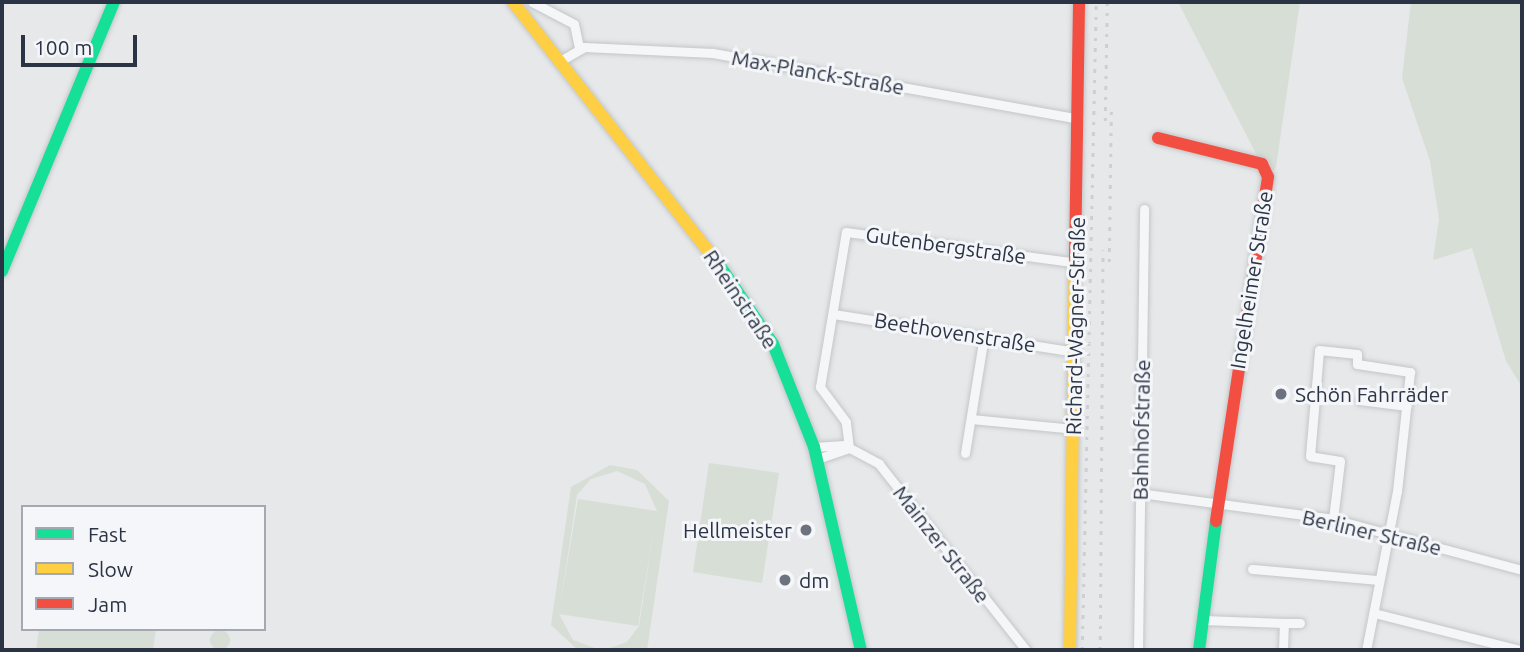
<!DOCTYPE html>
<html>
<head>
<meta charset="utf-8">
<style>
	body { margin:0 }
	#map { position:relative; width:1524px; height:652px; overflow:hidden; background:#e6e8ea; font-family:Ubuntu,sans-serif }
	div>[style] { position:absolute }
	.green>* { inset:0; background:#d6ded6 }
	.round { border-radius:50% }
	.roads { filter:drop-shadow(0 0 2px #c4c6c8) drop-shadow(0 0 2px #c4c6c8) }
	.street>* { height:9px; margin:-4.5px; padding:0 4.5px; transform-origin:4.5px; border-radius:4.5px; background:#f5f6f7 }
	.fast>* { height:12px; margin:-6px; padding:0 6px; transform-origin:6px; border-radius:6px; background:#16e098 }
	.slow>* { height:12px; margin:-6px; padding:0 6px; transform-origin:6px; border-radius:6px; background:#ffcf43 }
	.jam>* { height:12px; margin:-6px; padding:0 6px; transform-origin:6px; border-radius:6px; background:#f24e42 }
	.rail>* { height:2.5px; margin-top:-1.25px; transform-origin:0; background:repeating-linear-gradient(90deg,#cecfd2 0 3.5px,transparent 0 10.5px) }
	.dots>* { width:19px; height:19px; translate:-50% -50%; box-sizing:border-box; border:4px solid #f4f6f9; border-radius:50% }
	span { translate:-50% -50%; white-space:nowrap; text-align:center; line-height:1.15; -webkit-text-stroke:6px #f4f6f9; paint-order:stroke }
	.street-label { font-size:21px; color:#2b3445 }
	.poi-label { font-size:21px; color:#2b3445 }
	.left { translate:0 -50%; text-align:left }
	.right { translate:-100% -50%; text-align:right }
	.frame { position:absolute; inset:0; border:4px solid #2b3445; pointer-events:none }
	.legend { position:absolute; left:21px; top:505px; width:245px; height:126px; box-sizing:border-box; background:#f4f6f9; border:2px solid #a4a8b1; margin:0; padding:9px 12px; list-style:none; font-size:21px; color:#2b3445 }
	.legend li { display:flex; align-items:center; gap:14px; height:35px }
	.legend b { width:35px; border:2px solid #a4a8b1 }
	.scale { position:absolute; left:21px; top:35px; width:116px; height:32px; box-sizing:border-box; border:4px solid #2b3445; border-top:0; padding-left:9px; font-size:21px; line-height:24px; white-space:nowrap; color:#2b3445; -webkit-text-stroke:5px #f4f6f9; paint-order:stroke }
</style>
</head>
<body>
<div id="map">
	<div class="green">
		<div style="clip-path:polygon(1178px 2px,1300px 2px,1276px 167px,1268px 177px)"></div>
		<div style="clip-path:polygon(1411px 2px,1522px 2px,1522px 387px,1506px 361px,1472px 248px,1433px 260px,1439px 219px,1430px 161px,1402px 78px)"></div>
		<div style="clip-path:polygon(709px 463px,779px 473px,762px 583px,693px 572px)"></div>
		<div style="clip-path:polygon(evenodd,610px 465px,637px 470px,669px 501px,647px 650px,604px 650px,627px 642px,639px 626px,656px 516px,638px 626px,559px 614px,573px 640px,600px 650px,578px 650px,551px 625px,571px 487px,610px 465px,617px 471px,645px 484px,657px 511px,578px 499px,559px 613px,577px 495px,591px 479px,617px 471px)"></div>
		<div style="clip-path:polygon(39px 629px,156px 629px,153px 650px,36px 650px)"></div>
		<div class="round" style="left:210px;top:630px;width:20px;height:20px"></div>
	</div>
	<div class="roads">
		<div class="street">
			<div style="left:532px;top:2px;width:47px;rotate:27.6deg"></div>
			<div style="left:574px;top:24px;width:24px;rotate:78deg"></div>
			<div style="left:560px;top:61px;width:28px;rotate:-30deg"></div>
			<div style="left:584px;top:47px;width:129px;rotate:2.7deg"></div>
			<div style="left:713px;top:53px;width:371px;rotate:10.2deg"></div>
			<div style="left:833px;top:314px;width:246px;rotate:8.9deg"></div>
			<div style="left:1360px;top:400px;width:47px;rotate:7.3deg"></div>
			<div style="left:971px;top:419px;width:103px;rotate:5.5deg"></div>
			<div style="left:814px;top:447px;width:30px;rotate:-4deg"></div>
			<div style="left:844px;top:445px;width:40px;rotate:28deg"></div>
			<div style="left:879px;top:464px;width:237px;rotate:51.7deg"></div>
			<div style="left:849px;top:448px;width:26px;rotate:-97deg"></div>
			<div style="left:846px;top:422px;width:44px;rotate:-126.6deg"></div>
			<div style="left:820px;top:387px;width:157px;rotate:-80.5deg"></div>
			<div style="left:846px;top:232px;width:233px;rotate:7.6deg"></div>
			<div style="left:965px;top:453px;width:119px;rotate:-80.8deg"></div>
			<div style="left:817px;top:459px;width:34px;rotate:-19deg"></div>
			<div style="left:1139px;top:493px;width:196px;rotate:7.6deg"></div>
			<div style="left:1333px;top:519px;width:196px;rotate:15.1deg"></div>
			<div style="left:1333px;top:519px;width:58px;rotate:-83.1deg"></div>
			<div style="left:1340px;top:461px;width:30px;rotate:-171deg"></div>
			<div style="left:1310px;top:456px;width:106px;rotate:-85.1deg"></div>
			<div style="left:1319px;top:350px;width:38px;rotate:6deg"></div>
			<div style="left:1357px;top:354px;width:10px;rotate:90deg"></div>
			<div style="left:1357px;top:364px;width:54px;rotate:8.6deg"></div>
			<div style="left:1410px;top:372px;width:120px;rotate:96.2deg"></div>
			<div style="left:1397px;top:491px;width:162px;rotate:101deg"></div>
			<div style="left:1252px;top:569px;width:126px;rotate:5deg"></div>
			<div style="left:1374px;top:613px;width:151px;rotate:14.2deg"></div>
			<div style="left:1203px;top:620px;width:81px;rotate:2.1deg"></div>
			<div style="left:1138px;top:650px;width:441px;rotate:-89.2deg"></div>
			<div style="left:1283px;top:650px;width:27px;rotate:-88deg"></div>
			<div style="left:1284px;top:623px;width:16px"></div>
		</div>
		<div class="fast">
			<div style="left:718px;top:263px;width:98px;rotate:55.8deg"></div>
			<div style="left:773px;top:344px;width:111px;rotate:68.3deg"></div>
			<div style="left:814px;top:447px;width:208px;rotate:77deg"></div>
			<div style="left:2px;top:271px;width:291px;rotate:-67.4deg"></div>
			<div style="left:1199px;top:650px;width:130px;rotate:-82.5deg"></div>
		</div>
		<div class="slow">
			<div style="left:513px;top:2px;width:332px;rotate:51.9deg"></div>
			<div style="left:1070px;top:650px;width:391px;rotate:-89.3deg"></div>
		</div>
		<div class="jam">
			<div style="left:1158px;top:138px;width:107px;rotate:14deg"></div>
			<div style="left:1262px;top:164px;width:14px;rotate:65deg"></div>
			<div style="left:1268px;top:177px;width:348px;rotate:98.6deg"></div>
			<div style="left:1075px;top:259px;width:257px;rotate:-89.1deg"></div>
		</div>
	</div>
	<div class="rail">
		<div style="left:1105px;top:121px;width:119px;rotate:-89deg"></div>
		<div style="left:1109px;top:262px;width:151px;rotate:-89.2deg"></div>
		<div style="left:1082px;top:650px;width:648px;rotate:-88.76deg"></div>
		<div style="left:1100px;top:650px;width:400px;rotate:-89.6deg"></div>
	</div>
	<div class="dots">
		<div style="left:1281px;top:394px;background:#6c737f"></div>
		<div style="left:806px;top:530px;background:#6c737f"></div>
		<div style="left:785px;top:580px;background:#6c737f"></div>
	</div>
	<div class="street-label">
		<span style="left:818px;top:72px;rotate:10deg">Max-Planck-Straße</span>
		<span style="left:946px;top:245px;rotate:8deg">Gutenbergstraße</span>
		<span style="left:1251px;top:280px;rotate:-81deg">Ingelheimer Straße</span>
		<span style="left:741px;top:299px;rotate:56deg">Rheinstraße</span>
		<span style="left:1075px;top:326px;rotate:-89deg">Richard-Wagner-Straße</span>
		<span style="left:955px;top:332px;rotate:9deg">Beethovenstraße</span>
		<span style="left:1141px;top:430px;rotate:-89deg">Bahnhofstraße</span>
		<span style="left:1372px;top:532px;rotate:13deg">Berliner Straße</span>
		<span style="left:942px;top:544px;rotate:52deg">Mainzer Straße</span>
	</div>
	<div class="poi-label">
		<span class="left" style="left:1295px;top:394px">Schön Fahrräder</span>
		<span class="right" style="left:792px;top:530px">Hellmeister</span>
		<span class="left" style="left:799px;top:580px">dm</span>
	</div>
	<div class="frame"></div>
	<ul class="legend">
	<li><b style="height:9px;background:#16e098"></b>Fast</li>
	<li><b style="height:9px;background:#ffcf43"></b>Slow</li>
	<li><b style="height:9px;background:#f24e42"></b>Jam</li>
	</ul>
	<div class="scale">100 m</div>
</div>
</body>
</html>
